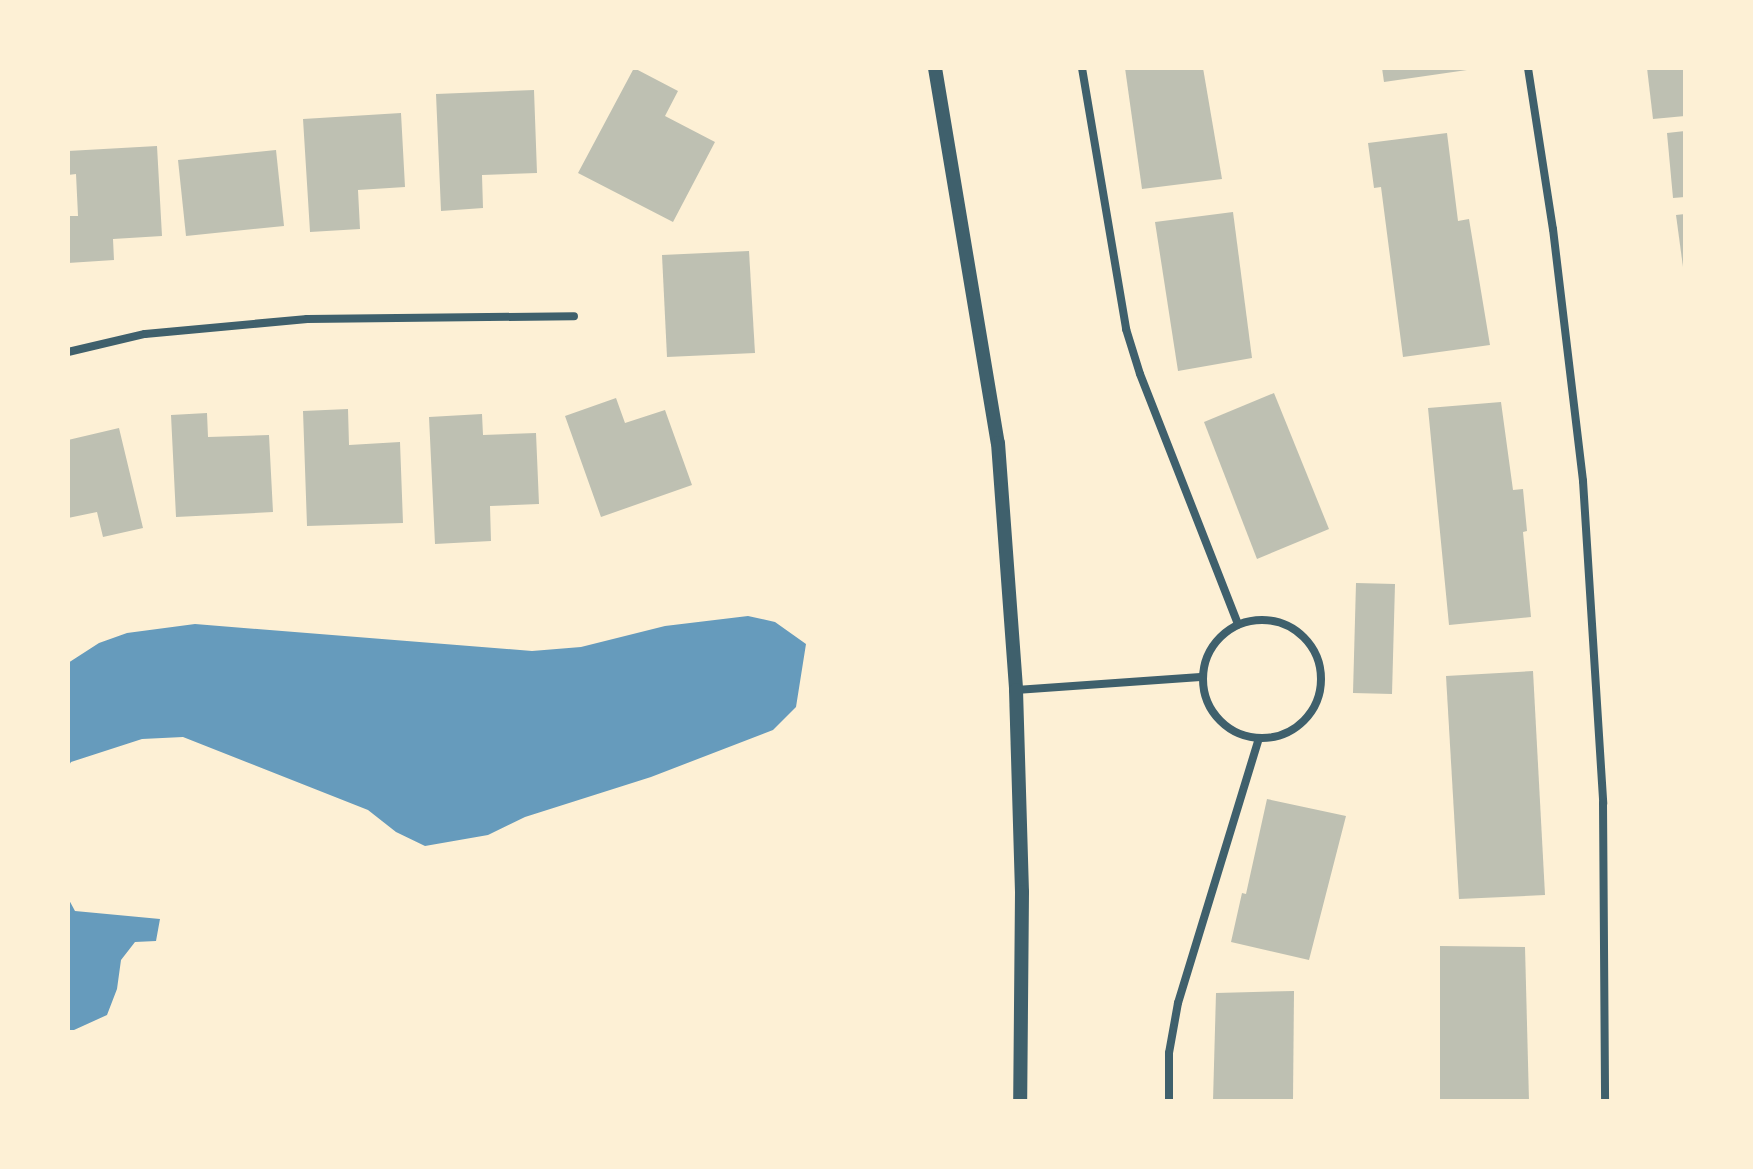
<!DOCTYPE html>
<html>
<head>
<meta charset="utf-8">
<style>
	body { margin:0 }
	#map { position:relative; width:1753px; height:1169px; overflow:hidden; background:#fdf0d5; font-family:Inter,sans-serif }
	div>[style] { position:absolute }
	.water>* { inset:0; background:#669bbc }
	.building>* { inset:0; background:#bec0b2 }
	.minor>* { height:8px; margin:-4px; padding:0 4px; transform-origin:4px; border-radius:4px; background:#3f606c }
	.minor>.ring { margin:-4px; padding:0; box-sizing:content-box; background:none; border:8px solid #3f606c; border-radius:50% }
	.tertiary>* { height:14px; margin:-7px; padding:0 7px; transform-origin:7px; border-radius:7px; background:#3f606c }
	span { translate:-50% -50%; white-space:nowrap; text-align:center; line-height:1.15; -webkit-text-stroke:6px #fdf0d5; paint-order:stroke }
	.frame { position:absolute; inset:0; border:70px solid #fdf0d5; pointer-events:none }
</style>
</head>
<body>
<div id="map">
	<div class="water">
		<div style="clip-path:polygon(748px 616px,775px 622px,806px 644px,796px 707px,773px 730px,651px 777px,525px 817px,488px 835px,425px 846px,396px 832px,368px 810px,183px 737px,142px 739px,71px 762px,68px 767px,68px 663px,99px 643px,127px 633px,195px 624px,532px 651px,581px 647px,665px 626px)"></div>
		<div style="clip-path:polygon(68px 898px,75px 911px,160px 919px,156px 941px,135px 942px,121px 960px,117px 989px,107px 1015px,74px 1030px,68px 1030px)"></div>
	</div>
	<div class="building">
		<div style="clip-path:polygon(634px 68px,678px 91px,665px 116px,715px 142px,673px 222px,578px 173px)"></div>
		<div style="clip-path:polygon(1125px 68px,1203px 68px,1222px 179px,1142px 189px)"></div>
		<div style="clip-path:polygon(1382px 68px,1467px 68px,1467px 70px,1384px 82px)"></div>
		<div style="clip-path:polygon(1647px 68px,1685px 68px,1685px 116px,1653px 119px)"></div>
		<div style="clip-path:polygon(534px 90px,537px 173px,482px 175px,483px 208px,441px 211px,436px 94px)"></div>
		<div style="clip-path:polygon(401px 113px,405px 187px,358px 190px,360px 229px,310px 232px,303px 119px)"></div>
		<div style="clip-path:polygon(1685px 131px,1685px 197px,1673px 198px,1667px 133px)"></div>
		<div style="clip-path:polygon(1447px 133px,1458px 221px,1469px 219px,1490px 345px,1403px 357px,1381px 187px,1374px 188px,1368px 143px)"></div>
		<div style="clip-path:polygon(157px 146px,162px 236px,113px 239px,114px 260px,68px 263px,68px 216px,78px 216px,76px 174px,68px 175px,68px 151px)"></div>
		<div style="clip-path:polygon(276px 150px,284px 226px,186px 236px,178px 160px)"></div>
		<div style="clip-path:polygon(1233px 212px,1252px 358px,1178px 371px,1155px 222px)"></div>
		<div style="clip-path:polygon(1685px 214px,1685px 267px,1683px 267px,1676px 215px)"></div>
		<div style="clip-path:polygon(749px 251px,755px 353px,667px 357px,662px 255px)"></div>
		<div style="clip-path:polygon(1274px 393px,1329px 529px,1257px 559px,1204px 422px)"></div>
		<div style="clip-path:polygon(616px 398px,625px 423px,665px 410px,692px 485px,601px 517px,565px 416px)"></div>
		<div style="clip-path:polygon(1501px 402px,1513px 490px,1523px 489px,1527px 531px,1523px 532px,1531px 617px,1449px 625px,1428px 408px)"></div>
		<div style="clip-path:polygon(348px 409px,349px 445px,400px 442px,403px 523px,307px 526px,303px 411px)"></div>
		<div style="clip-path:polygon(207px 413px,208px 437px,269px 435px,273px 512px,176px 517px,171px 415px)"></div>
		<div style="clip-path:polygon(482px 414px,483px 435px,536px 433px,539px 504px,490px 506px,491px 541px,435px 544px,429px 417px)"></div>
		<div style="clip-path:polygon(119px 428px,143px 528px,103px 537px,97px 512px,68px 518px,68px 440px)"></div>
		<div style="clip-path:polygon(1356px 583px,1395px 584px,1392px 694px,1353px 693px)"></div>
		<div style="clip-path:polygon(1533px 671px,1545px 895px,1459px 899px,1446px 676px)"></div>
		<div style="clip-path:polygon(1267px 799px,1346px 816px,1309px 960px,1231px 942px,1242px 893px,1246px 894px)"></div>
		<div style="clip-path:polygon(1440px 946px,1525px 947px,1529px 1101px,1440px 1101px)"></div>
		<div style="clip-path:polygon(1294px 991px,1293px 1101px,1213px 1101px,1216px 993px)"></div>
	</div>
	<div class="minor">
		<div style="left:1082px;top:68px;width:265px;rotate:80.4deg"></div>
		<div style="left:1126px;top:329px;width:47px;rotate:72.7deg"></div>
		<div style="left:1140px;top:374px;width:269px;rotate:68.6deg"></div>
		<div style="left:1528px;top:68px;width:163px;rotate:81.2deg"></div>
		<div style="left:1553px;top:229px;width:254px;rotate:83.2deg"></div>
		<div style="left:1583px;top:481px;width:323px;rotate:86.4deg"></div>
		<div style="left:1603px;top:803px;width:298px;rotate:89.6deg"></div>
		<div style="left:68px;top:352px;width:79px;rotate:-13.2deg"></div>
		<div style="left:145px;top:334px;width:163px;rotate:-5.3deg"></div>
		<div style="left:307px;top:319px;width:267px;rotate:-0.6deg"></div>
		<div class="ring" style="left:1203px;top:620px;width:110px;height:110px"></div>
		<div style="left:1016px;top:690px;width:185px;rotate:-4deg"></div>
		<div style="left:1169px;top:1101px;width:48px;rotate:-90deg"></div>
		<div style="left:1169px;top:1053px;width:51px;rotate:-79.8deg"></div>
		<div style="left:1178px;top:1003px;width:277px;rotate:-73deg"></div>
	</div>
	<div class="tertiary">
		<div style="left:935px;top:68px;width:380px;rotate:80.5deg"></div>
		<div style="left:998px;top:443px;width:248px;rotate:85.8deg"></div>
		<div style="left:1016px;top:690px;width:202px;rotate:88.3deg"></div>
		<div style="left:1022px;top:892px;width:209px;rotate:90.5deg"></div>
	</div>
	<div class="frame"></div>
</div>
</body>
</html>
